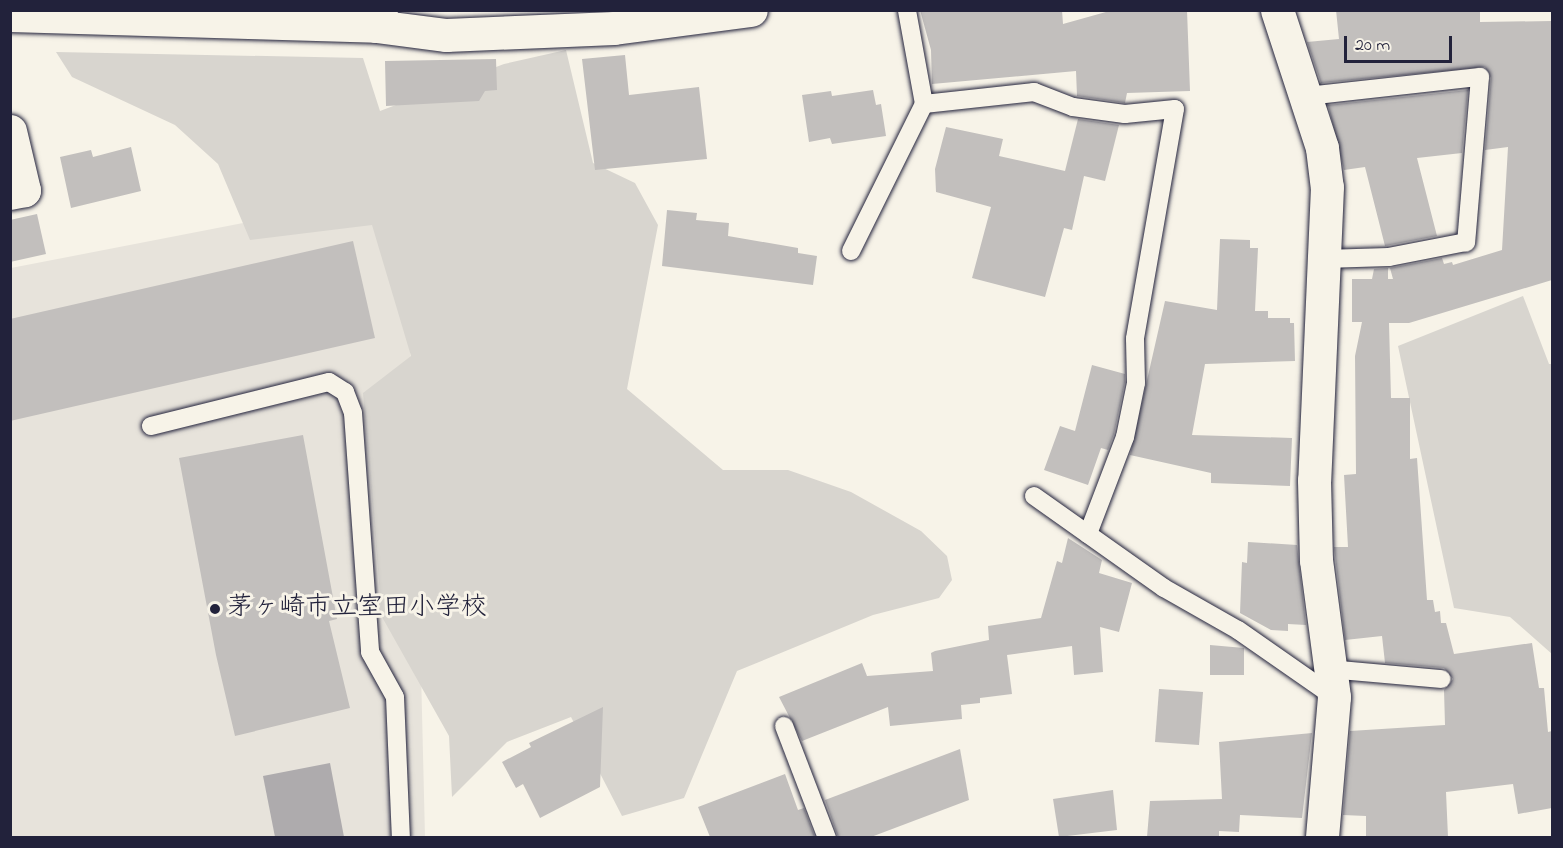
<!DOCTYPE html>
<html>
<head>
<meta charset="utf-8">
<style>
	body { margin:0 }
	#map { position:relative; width:1563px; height:848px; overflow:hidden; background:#f7f3e8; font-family:"Indie Flower","Klee One",sans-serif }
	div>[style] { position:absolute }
	.built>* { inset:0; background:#e7e3db }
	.green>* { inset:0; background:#d8d5cf }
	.water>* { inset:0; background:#aeabad }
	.building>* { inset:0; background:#c2bfbd }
	.roads { filter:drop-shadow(0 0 2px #22223b) drop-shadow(0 0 2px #22223b) }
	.service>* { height:18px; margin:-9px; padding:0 9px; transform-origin:9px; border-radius:9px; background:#f7f3e8 }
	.minor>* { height:33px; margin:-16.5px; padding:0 16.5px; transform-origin:16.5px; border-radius:16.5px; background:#f7f3e8 }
	.tertiary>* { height:33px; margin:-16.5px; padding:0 16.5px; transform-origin:16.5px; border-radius:16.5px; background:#f7f3e8 }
	.dots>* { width:16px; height:16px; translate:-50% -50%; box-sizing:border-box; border:3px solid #f7f3e8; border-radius:50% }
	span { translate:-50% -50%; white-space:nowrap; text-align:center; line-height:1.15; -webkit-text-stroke:6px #f7f3e8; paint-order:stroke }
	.poi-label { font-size:26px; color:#22223b }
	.left { translate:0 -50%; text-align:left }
	.frame { position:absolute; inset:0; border:12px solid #22223b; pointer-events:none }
	.scale { position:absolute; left:1344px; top:36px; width:108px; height:27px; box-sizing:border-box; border:3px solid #22223b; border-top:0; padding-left:8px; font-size:18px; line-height:21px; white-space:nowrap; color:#22223b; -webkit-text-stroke:4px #f7f3e8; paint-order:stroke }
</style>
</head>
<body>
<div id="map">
	<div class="built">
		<div style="clip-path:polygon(388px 195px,414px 380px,425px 837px,11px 838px,11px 268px)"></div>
	</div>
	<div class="green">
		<div style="clip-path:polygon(566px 50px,593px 163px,635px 183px,658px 225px,627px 389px,723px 470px,788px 470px,851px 492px,921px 531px,947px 556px,952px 580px,939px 598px,873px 615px,737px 671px,684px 798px,622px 816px,571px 717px,507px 742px,452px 797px,449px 736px,382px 617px,363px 393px,411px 356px,372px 225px,250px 240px,218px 164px,175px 125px,72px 77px,56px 52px,363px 58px,380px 111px,504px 64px)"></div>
		<div style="clip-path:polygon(1523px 296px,1549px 364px,1552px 364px,1552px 654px,1510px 617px,1454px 608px,1398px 346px)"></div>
	</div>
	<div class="water">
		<div style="clip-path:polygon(330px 763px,344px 837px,275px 837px,263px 776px)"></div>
	</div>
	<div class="building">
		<div style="clip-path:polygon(920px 10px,1062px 10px,1063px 24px,1113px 10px,1187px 10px,1190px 91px,1127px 93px,1125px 103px,1077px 96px,1076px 71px,932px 84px,931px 50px)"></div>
		<div style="clip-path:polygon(1336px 10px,1480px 10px,1480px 22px,1552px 21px,1552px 280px,1409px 323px,1389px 323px,1391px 398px,1410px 398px,1410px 459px,1417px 458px,1427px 600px,1433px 600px,1435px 612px,1440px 611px,1441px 623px,1446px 623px,1454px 654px,1532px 643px,1539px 688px,1544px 688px,1548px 732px,1552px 731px,1552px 808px,1518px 814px,1513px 784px,1446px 792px,1448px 837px,1366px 837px,1366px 816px,1343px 815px,1350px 731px,1445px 725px,1444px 690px,1453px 679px,1444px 668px,1385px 663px,1382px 636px,1345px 640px,1334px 547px,1348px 547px,1344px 475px,1356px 474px,1355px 356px,1362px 322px,1352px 322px,1352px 279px,1372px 279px,1374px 269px,1388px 268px,1388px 279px,1393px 279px,1390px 268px,1442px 258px,1444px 264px,1452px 262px,1453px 265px,1502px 250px,1508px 147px,1485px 150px,1491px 78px,1485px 67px,1321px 83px,1307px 42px,1339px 39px)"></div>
		<div style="clip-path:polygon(625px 55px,629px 95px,699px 87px,707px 159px,595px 170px,582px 59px)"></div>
		<div style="clip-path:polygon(496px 59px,497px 90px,485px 91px,479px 101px,386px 106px,385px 61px)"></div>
		<div style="clip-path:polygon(873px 90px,876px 105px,881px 104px,886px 136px,832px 144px,830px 138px,809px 142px,802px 95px,831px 91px,832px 96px)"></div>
		<div style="clip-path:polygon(1468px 90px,1462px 153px,1417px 158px,1437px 236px,1385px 246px,1365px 167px,1344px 170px,1328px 105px)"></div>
		<div style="clip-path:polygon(1078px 119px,1119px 125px,1105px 181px,1084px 176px,1072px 230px,1064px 228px,1045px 297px,972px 278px,991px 207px,936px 192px,935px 169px,946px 127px,1003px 139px,999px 156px,1065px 171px)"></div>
		<div style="clip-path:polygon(131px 147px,141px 191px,71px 208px,60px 157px,91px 150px,93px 157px)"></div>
		<div style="clip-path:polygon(667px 210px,697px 213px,696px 220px,729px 223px,728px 236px,798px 248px,798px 253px,817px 256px,813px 285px,662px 266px)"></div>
		<div style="clip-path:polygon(37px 214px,46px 254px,10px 262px,10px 220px)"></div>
		<div style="clip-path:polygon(1220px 239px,1250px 240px,1250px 248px,1258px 248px,1255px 311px,1268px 311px,1268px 318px,1290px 318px,1290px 323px,1294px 323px,1295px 361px,1205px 364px,1192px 435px,1292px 438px,1290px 486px,1211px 483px,1211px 473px,1130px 455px,1165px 301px,1217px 310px)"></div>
		<div style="clip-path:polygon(353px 241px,375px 338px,10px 421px,10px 319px)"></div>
		<div style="clip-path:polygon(1092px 365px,1125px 374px,1125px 382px,1114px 434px,1108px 450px,1101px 448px,1088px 485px,1044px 470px,1060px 426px,1075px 431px)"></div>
		<div style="clip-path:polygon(303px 435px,337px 619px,329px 621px,350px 708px,235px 736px,216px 655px,179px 458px)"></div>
		<div style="clip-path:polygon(1068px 538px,1102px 560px,1099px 573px,1132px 583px,1119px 632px,1100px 627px,1103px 672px,1074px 675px,1072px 646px,1007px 655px,1012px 694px,980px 698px,980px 703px,961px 705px,962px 719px,890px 726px,888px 707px,802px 741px,779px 697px,862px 663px,867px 676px,933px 671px,931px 653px,935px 651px,989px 640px,988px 626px,1041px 618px,1057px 561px,1062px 563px)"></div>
		<div style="clip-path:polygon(1248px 542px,1297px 545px,1306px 625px,1288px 624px,1288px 631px,1271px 630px,1240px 613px,1242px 562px,1247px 563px)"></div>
		<div style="clip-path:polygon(1210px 645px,1244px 648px,1244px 675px,1210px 675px)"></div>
		<div style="clip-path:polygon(1159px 689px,1203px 692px,1199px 745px,1155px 742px)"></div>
		<div style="clip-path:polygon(603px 707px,600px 787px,540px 818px,523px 784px,516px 788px,502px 762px,531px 747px,529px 743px)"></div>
		<div style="clip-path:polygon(1312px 733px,1302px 818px,1240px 815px,1239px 832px,1219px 831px,1219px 837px,1147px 837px,1150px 801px,1222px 799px,1219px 742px)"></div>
		<div style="clip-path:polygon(960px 749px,969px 800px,871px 837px,838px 837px,825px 800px)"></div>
		<div style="clip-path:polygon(785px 774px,798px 810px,804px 808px,815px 837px,710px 837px,698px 807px)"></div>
		<div style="clip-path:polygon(1113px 790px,1117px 830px,1059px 837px,1053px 799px)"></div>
	</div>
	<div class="roads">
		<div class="service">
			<div style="left:1307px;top:96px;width:174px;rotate:-6.3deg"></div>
			<div style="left:1480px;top:77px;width:166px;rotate:94.8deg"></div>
			<div style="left:1466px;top:242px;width:78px;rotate:169deg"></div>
			<div style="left:1389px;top:257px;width:65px;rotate:178.2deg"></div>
			<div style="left:924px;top:104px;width:111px;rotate:-6.2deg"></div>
			<div style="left:1034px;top:92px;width:42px;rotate:21deg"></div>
			<div style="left:1073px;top:107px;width:52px;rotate:7.7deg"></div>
			<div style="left:1125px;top:114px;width:50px;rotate:-5.7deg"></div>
			<div style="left:1175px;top:109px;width:233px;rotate:99.9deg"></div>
			<div style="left:1135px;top:339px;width:44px;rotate:88.7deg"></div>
			<div style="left:1136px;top:383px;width:55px;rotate:101.5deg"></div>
			<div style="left:1125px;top:437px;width:104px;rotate:110.9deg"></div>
			<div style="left:851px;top:251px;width:164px;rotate:-63.6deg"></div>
			<div style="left:924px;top:104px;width:96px;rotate:-100.3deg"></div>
			<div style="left:151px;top:426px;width:183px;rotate:-13.9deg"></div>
			<div style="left:329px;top:382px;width:19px;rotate:32deg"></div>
			<div style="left:345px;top:392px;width:22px;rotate:69deg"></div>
			<div style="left:353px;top:413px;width:240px;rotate:85.9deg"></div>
			<div style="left:370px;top:652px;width:51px;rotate:60.9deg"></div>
			<div style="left:395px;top:697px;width:141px;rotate:87.6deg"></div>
			<div style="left:1034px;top:496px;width:159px;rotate:35.3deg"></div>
			<div style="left:1164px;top:588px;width:85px;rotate:29.6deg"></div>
			<div style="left:1238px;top:630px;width:117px;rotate:34.9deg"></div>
			<div style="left:1329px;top:669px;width:113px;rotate:5.1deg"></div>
			<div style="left:784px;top:726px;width:120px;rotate:69deg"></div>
		</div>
		<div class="minor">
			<div style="left:1277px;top:10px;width:145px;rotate:71.9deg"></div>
			<div style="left:1322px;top:148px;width:39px;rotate:83deg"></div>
			<div style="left:1327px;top:187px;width:293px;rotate:92.5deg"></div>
			<div style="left:1314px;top:480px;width:80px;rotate:88.6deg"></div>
			<div style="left:1316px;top:560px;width:138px;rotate:82.5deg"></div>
			<div style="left:1334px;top:697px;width:142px;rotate:94.9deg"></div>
			<div style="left:376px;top:26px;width:71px;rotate:7.3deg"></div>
			<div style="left:446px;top:35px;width:168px;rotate:-2.4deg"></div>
			<div style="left:614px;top:28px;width:138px;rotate:-7.5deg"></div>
			<div style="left:10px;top:131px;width:61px;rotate:76.7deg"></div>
			<div style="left:24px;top:190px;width:14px;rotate:168deg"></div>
		</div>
		<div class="tertiary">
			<div style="left:10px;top:15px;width:366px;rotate:1.7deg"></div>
			<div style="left:376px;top:26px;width:17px;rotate:-73deg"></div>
		</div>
	</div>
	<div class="dots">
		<div style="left:215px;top:609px;background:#22223b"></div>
	</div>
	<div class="poi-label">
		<span class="left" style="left:227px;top:609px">茅ヶ崎市立室田小学校</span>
	</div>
	<div class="frame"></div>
	<div class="scale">20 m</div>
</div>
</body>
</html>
